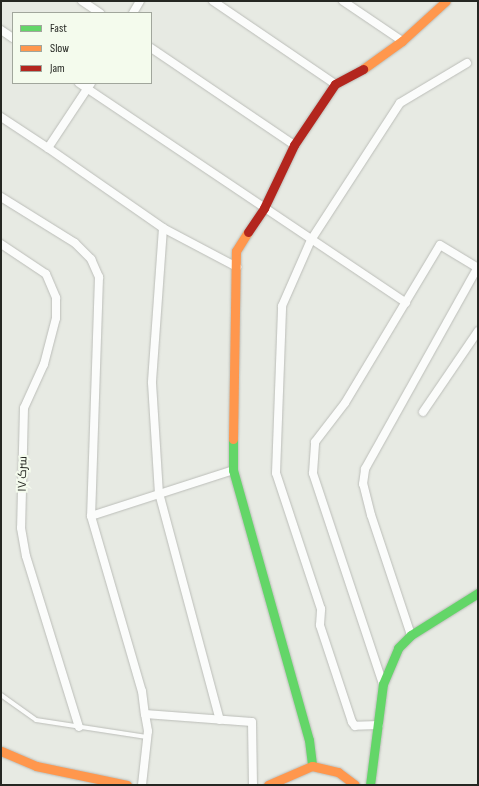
<!DOCTYPE html>
<html>
<head>
<meta charset="utf-8">
<style>
	body { margin:0 }
	#map { position:relative; width:479px; height:786px; overflow:hidden; background:#e7eae3; font-family:"Sofia Sans Condensed",Cairo,sans-serif }
	div>[style] { position:absolute }
	.roads { filter:drop-shadow(0 0 1px #bbbdb8) drop-shadow(0 0 1px #bbbdb8) }
	.lane>* { height:4px; margin:-2px; padding:0 2px; transform-origin:2px; border-radius:2px; background:#fbfcfb }
	.street>* { height:8px; margin:-4px; padding:0 4px; transform-origin:4px; border-radius:4px; background:#fbfcfb }
	.fast>* { height:9px; margin:-4.5px; padding:0 4.5px; transform-origin:4.5px; border-radius:4.5px; background:#63d668 }
	.slow>* { height:9px; margin:-4.5px; padding:0 4.5px; transform-origin:4.5px; border-radius:4.5px; background:#ff974d }
	.jam>* { height:9px; margin:-4.5px; padding:0 4.5px; transform-origin:4.5px; border-radius:4.5px; background:#b3261e }
	span { translate:-50% -50%; white-space:nowrap; text-align:center; line-height:1.15; -webkit-text-stroke:4px #f4fbed; paint-order:stroke }
	.street-label { font-size:12px; color:#252722 }
	.frame { position:absolute; inset:0; border:2px solid #252722; pointer-events:none }
	.legend { position:absolute; left:12px; top:12px; width:140px; height:72px; box-sizing:border-box; background:#f4fbed; border:1px solid #a1a69c; margin:0; padding:5px 7px; list-style:none; font-size:12px; color:#252722 }
	.legend li { display:flex; align-items:center; gap:8px; height:20px }
	.legend b { width:20px; border:1px solid #a1a69c }
</style>
</head>
<body>
<div id="map">
	<div class="roads">
		<div class="lane">
			<div style="left:1px;top:695px;width:43px;rotate:35.5deg"></div>
			<div style="left:36px;top:720px;width:112px;rotate:8.7deg"></div>
		</div>
		<div class="street">
			<div style="left:82px;top:1px;width:22px;rotate:34deg"></div>
			<div style="left:213px;top:1px;width:148px;rotate:34.2deg"></div>
			<div style="left:343px;top:1px;width:71px;rotate:34.1deg"></div>
			<div style="left:133px;top:13px;width:14px;rotate:-60deg"></div>
			<div style="left:1px;top:30px;width:14px;rotate:34deg"></div>
			<div style="left:151px;top:48px;width:173px;rotate:34.1deg"></div>
			<div style="left:79px;top:83px;width:394px;rotate:33.9deg"></div>
			<div style="left:91px;top:83px;width:78px;rotate:123.5deg"></div>
			<div style="left:48px;top:148px;width:140px;rotate:34.8deg"></div>
			<div style="left:163px;top:228px;width:84px;rotate:27.8deg"></div>
			<div style="left:1px;top:117px;width:56px;rotate:33.4deg"></div>
			<div style="left:1px;top:197px;width:87px;rotate:31.9deg"></div>
			<div style="left:75px;top:243px;width:23px;rotate:45deg"></div>
			<div style="left:91px;top:259px;width:20px;rotate:66deg"></div>
			<div style="left:99px;top:277px;width:239px;rotate:91.9deg"></div>
			<div style="left:91px;top:516px;width:182px;rotate:73.8deg"></div>
			<div style="left:142px;top:691px;width:23px;rotate:83deg"></div>
			<div style="left:163px;top:228px;width:155px;rotate:94.1deg"></div>
			<div style="left:152px;top:383px;width:110px;rotate:86.4deg"></div>
			<div style="left:159px;top:493px;width:235px;rotate:75deg"></div>
			<div style="left:1px;top:244px;width:54px;rotate:33.7deg"></div>
			<div style="left:46px;top:274px;width:26px;rotate:67deg"></div>
			<div style="left:56px;top:298px;width:20px;rotate:90deg"></div>
			<div style="left:56px;top:318px;width:48px;rotate:104.6deg"></div>
			<div style="left:44px;top:364px;width:48px;rotate:114.4deg"></div>
			<div style="left:24px;top:408px;width:120px;rotate:91.4deg"></div>
			<div style="left:21px;top:528px;width:28px;rotate:80deg"></div>
			<div style="left:26px;top:556px;width:179px;rotate:72.8deg"></div>
			<div style="left:423px;top:412px;width:98px;rotate:-55.8deg"></div>
			<div style="left:91px;top:516px;width:149px;rotate:-17.9deg"></div>
			<div style="left:411px;top:635px;width:126px;rotate:-108.4deg"></div>
			<div style="left:371px;top:515px;width:32px;rotate:-104deg"></div>
			<div style="left:363px;top:484px;width:15px;rotate:-82deg"></div>
			<div style="left:365px;top:469px;width:231px;rotate:-60.8deg"></div>
			<div style="left:383px;top:684px;width:222px;rotate:-108.4deg"></div>
			<div style="left:313px;top:473px;width:31px;rotate:-86deg"></div>
			<div style="left:315px;top:442px;width:49px;rotate:-52.4deg"></div>
			<div style="left:345px;top:403px;width:184px;rotate:-59deg"></div>
			<div style="left:440px;top:245px;width:44px;rotate:31.2deg"></div>
			<div style="left:379px;top:725px;width:24px;rotate:178deg"></div>
			<div style="left:355px;top:726px;width:5px;rotate:-127deg"></div>
			<div style="left:352px;top:722px;width:102px;rotate:-108.3deg"></div>
			<div style="left:320px;top:625px;width:16px;rotate:-86deg"></div>
			<div style="left:321px;top:609px;width:143px;rotate:-108.3deg"></div>
			<div style="left:276px;top:473px;width:167px;rotate:-87.9deg"></div>
			<div style="left:282px;top:306px;width:72px;rotate:-66.3deg"></div>
			<div style="left:311px;top:240px;width:163px;rotate:-57deg"></div>
			<div style="left:400px;top:103px;width:78px;rotate:-30.8deg"></div>
			<div style="left:142px;top:785px;width:54px;rotate:-83.7deg"></div>
			<div style="left:148px;top:731px;width:17px;rotate:-100deg"></div>
			<div style="left:145px;top:714px;width:107px;rotate:4.3deg"></div>
			<div style="left:252px;top:722px;width:63px;rotate:89.1deg"></div>
		</div>
		<div class="fast">
			<div style="left:233px;top:439px;width:31px;rotate:90deg"></div>
			<div style="left:233px;top:470px;width:280px;rotate:74.3deg"></div>
			<div style="left:309px;top:740px;width:26px;rotate:83deg"></div>
			<div style="left:370px;top:785px;width:102px;rotate:-82.7deg"></div>
			<div style="left:383px;top:684px;width:39px;rotate:-67deg"></div>
			<div style="left:398px;top:648px;width:18px;rotate:-45deg"></div>
			<div style="left:411px;top:635px;width:79px;rotate:-32.1deg"></div>
		</div>
		<div class="slow">
			<div style="left:363px;top:69px;width:48px;rotate:-35.7deg"></div>
			<div style="left:402px;top:41px;width:59px;rotate:-42.3deg"></div>
			<div style="left:233px;top:439px;width:188px;rotate:-89.1deg"></div>
			<div style="left:236px;top:251px;width:22px;rotate:-58deg"></div>
			<div style="left:1px;top:751px;width:38px;rotate:23deg"></div>
			<div style="left:36px;top:766px;width:93px;rotate:11.8deg"></div>
			<div style="left:268px;top:785px;width:48px;rotate:-23.4deg"></div>
			<div style="left:312px;top:766px;width:27px;rotate:13deg"></div>
			<div style="left:338px;top:772px;width:21px;rotate:37deg"></div>
		</div>
		<div class="jam">
			<div style="left:248px;top:232px;width:29px;rotate:-56deg"></div>
			<div style="left:264px;top:208px;width:70px;rotate:-64.5deg"></div>
			<div style="left:294px;top:145px;width:73px;rotate:-56.1deg"></div>
			<div style="left:335px;top:84px;width:32px;rotate:-28deg"></div>
		</div>
	</div>
	<div class="street-label">
		<span style="left:23px;top:474px;rotate:-89deg">سرک ۱۷</span>
	</div>
	<div class="frame"></div>
	<ul class="legend">
	<li><b style="height:5px;background:#63d668"></b>Fast</li>
	<li><b style="height:5px;background:#ff974d"></b>Slow</li>
	<li><b style="height:5px;background:#b3261e"></b>Jam</li>
	</ul>
</div>
</body>
</html>
